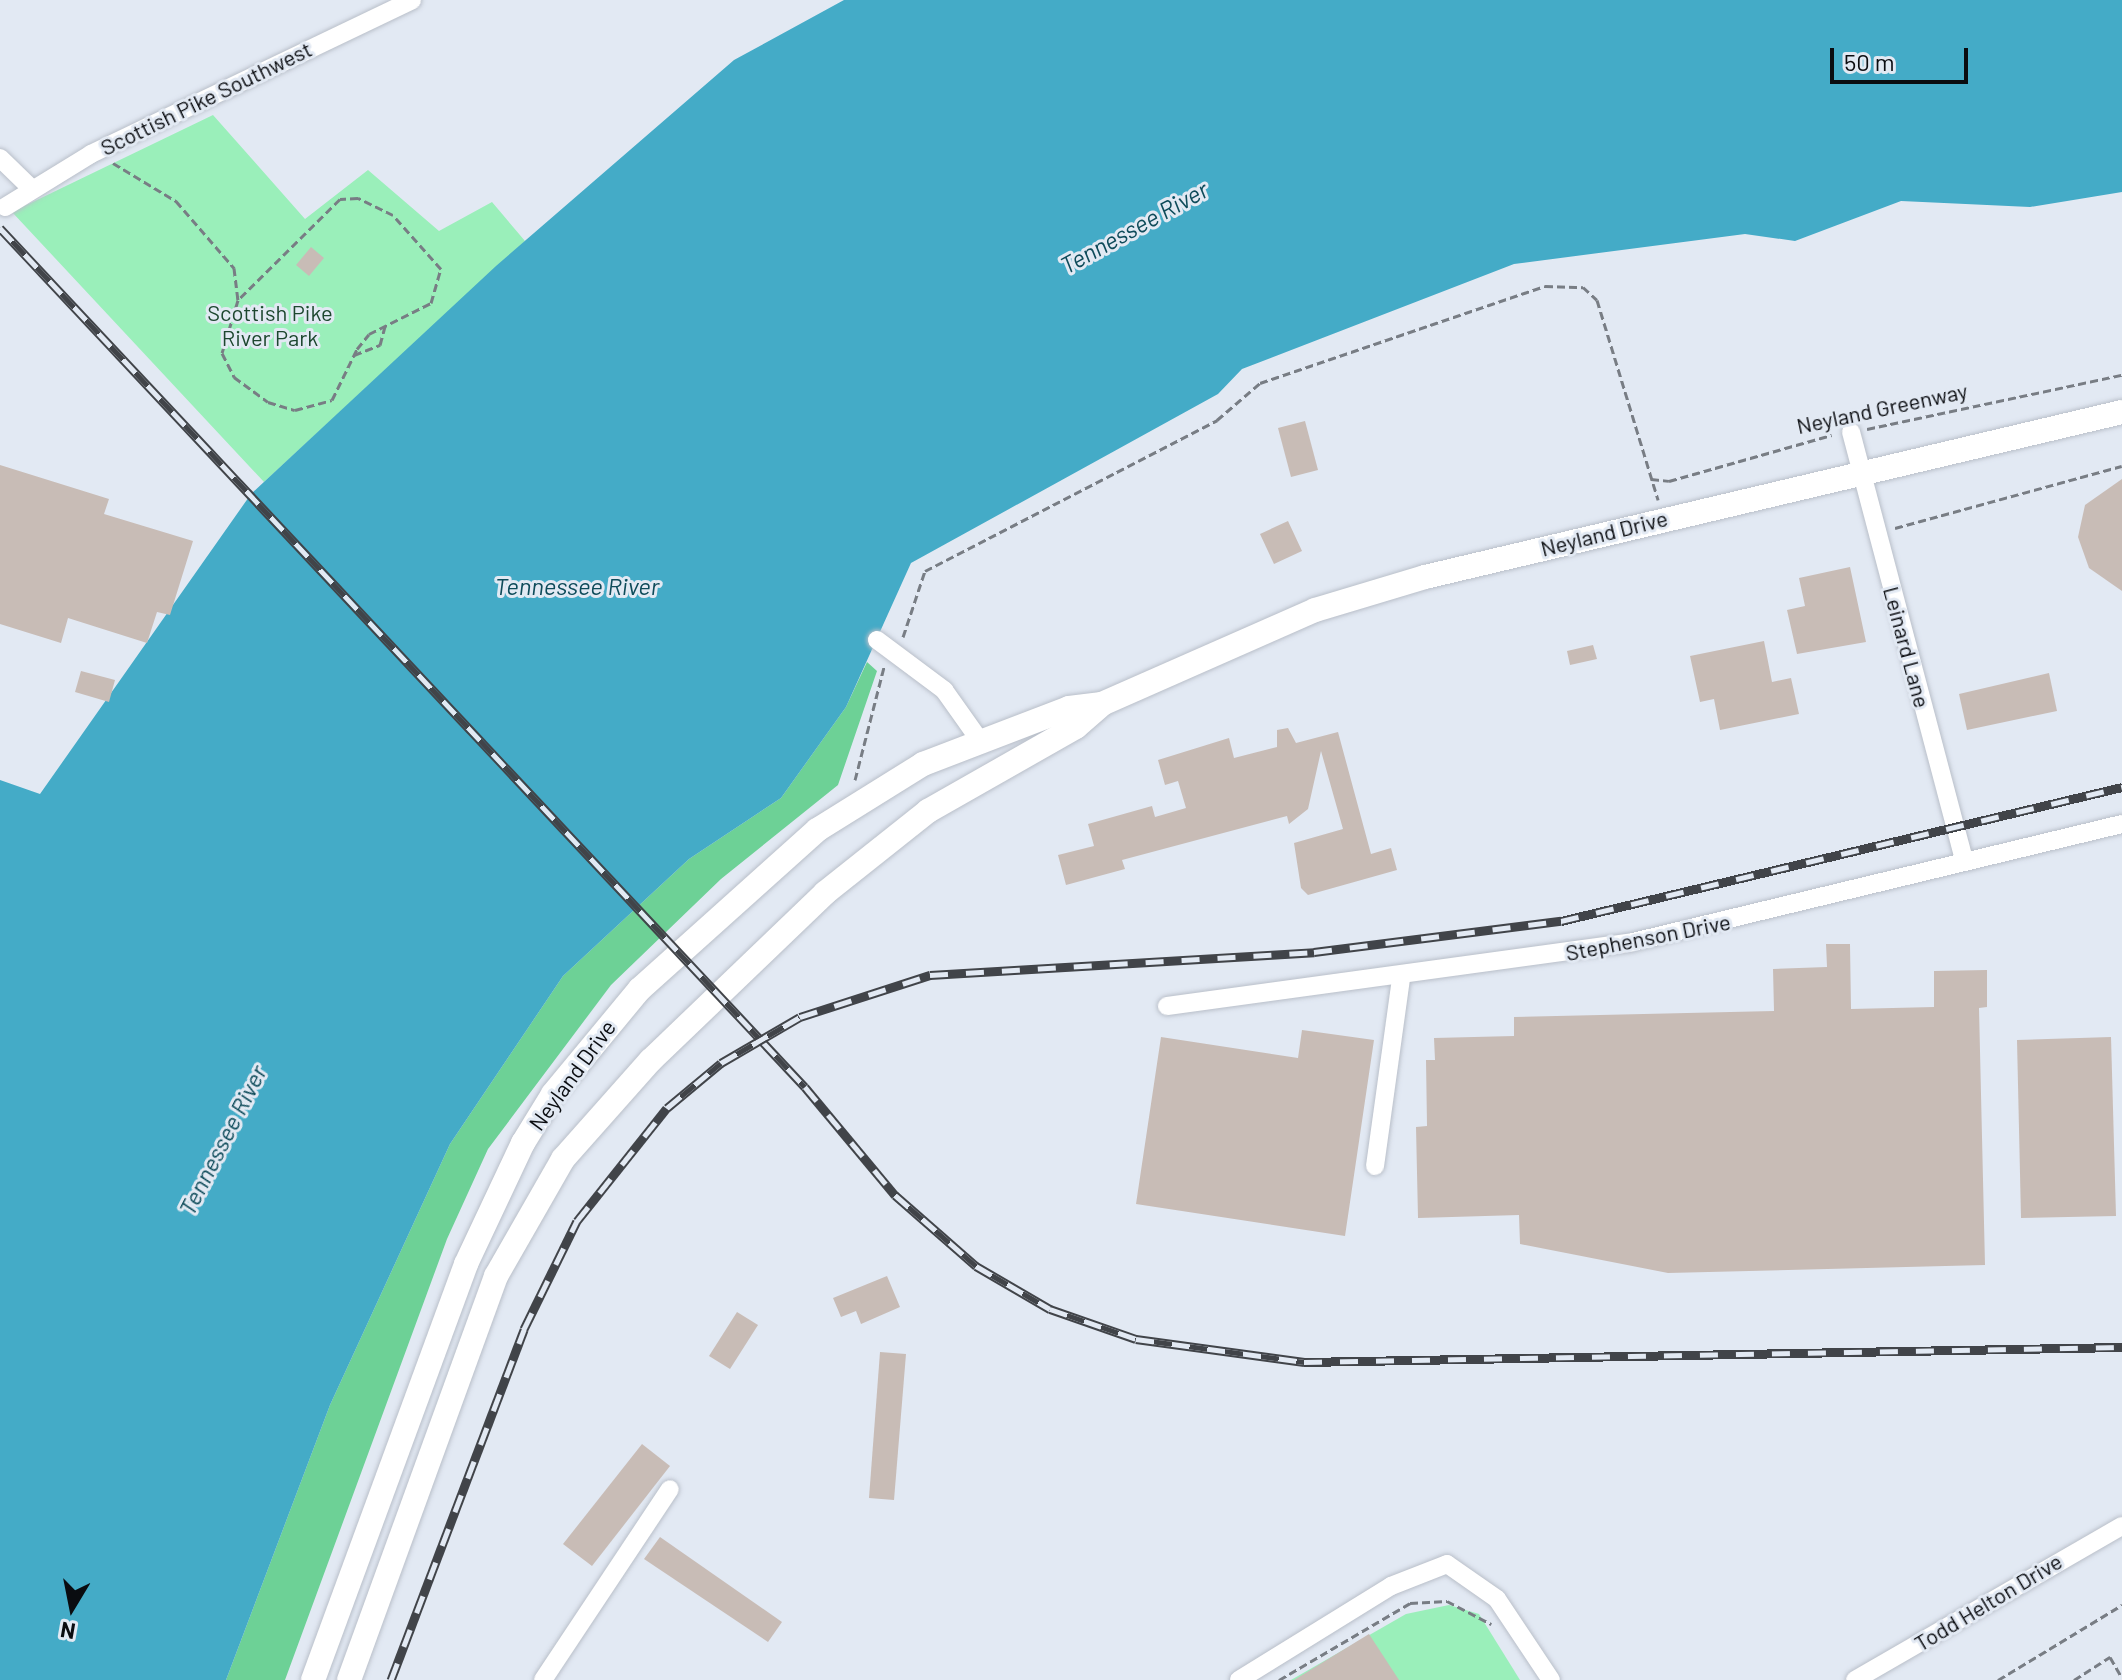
<!DOCTYPE html>
<html>
<head>
<meta charset="utf-8">
<style>
	body { margin:0 }
	#map { position:relative; width:2122px; height:1680px; overflow:hidden; background:#e2e9f3; font-family:Barlow,sans-serif }
	div>[style] { position:absolute }
	.green>* { inset:0; background:#9aefba }
	.forest>* { inset:0; background:#6dd196 }
	.water>* { inset:0; background:#44abc7 }
	.building>* { inset:0; background:#c8bcb6 }
	.path>* { height:3px; margin-top:-1.5px; transform-origin:0; background:repeating-linear-gradient(90deg,#787d84 0 8px,transparent 0 12px) }
	.roads { filter:drop-shadow(0 0 2px #b9bfc9) drop-shadow(0 0 2px #b9bfc9) }
	.minor>* { height:18px; margin:-9px; padding:0 9px; transform-origin:9px; border-radius:9px; background:#fff }
	.major>* { height:24px; margin:-12px; padding:0 12px; transform-origin:12px; border-radius:12px; background:#fff }
	.rail>* { height:9px; margin-top:-4.5px; transform-origin:0; background:repeating-linear-gradient(90deg,#e2e9f3 0 18px,#414449 0 36px); box-sizing:border-box; border-block:2px solid #414449 }
	span { translate:-50% -50%; white-space:nowrap; text-align:center; line-height:1.15; -webkit-text-stroke:6px #e2e9f3; paint-order:stroke }
	.street-label { font-size:22px; color:#0a0c10 }
	.park-label { font-size:22px; color:#1d472f }
	.water-label { font-size:24px; color:#0e4b5a; font-style:italic }
	.north { position:absolute; left:32px; top:1568px; width:80px; height:80px; -webkit-text-stroke:6px #e2e9f3; paint-order:stroke; rotate:190deg; font-size:22px; font-weight:700; line-height:32px; text-align:center; color:#0a0c10 }
	.north::after { content:''; display:block; margin:auto; width:28px; height:36px; background:#0a0c10; clip-path:polygon(50% 0,100% 100%,50% 72%,0 100%) }
	.scale { position:absolute; left:1830px; top:48px; width:138px; height:36px; box-sizing:border-box; border:4px solid #0a0c10; border-top:0; padding-left:10px; font-size:24px; line-height:28px; white-space:nowrap; color:#0a0c10; -webkit-text-stroke:6px #e2e9f3; paint-order:stroke }
</style>
</head>
<body>
<div id="map">
	<div class="green">
		<div style="clip-path:polygon(213px 115px,305px 219px,368px 170px,439px 231px,492px 202px,525px 241px,264px 482px,12px 212px)"></div>
		<div style="clip-path:polygon(1449px 1605px,1479px 1614px,1520px 1680px,1291px 1680px,1406px 1614px)"></div>
	</div>
	<div class="forest">
		<div style="clip-path:polygon(867px 662px,877px 671px,838px 785px,721px 879px,611px 985px,488px 1149px,447px 1239px,285px 1680px,226px 1680px,330px 1405px,450px 1144px,563px 976px,689px 859px,781px 798px,846px 707px)"></div>
	</div>
	<div class="water">
		<div style="clip-path:polygon(844px 0,2122px 0,2122px 192px,2030px 207px,1901px 201px,1795px 241px,1745px 234px,1514px 264px,1242px 369px,1218px 394px,911px 563px,846px 707px,781px 798px,689px 859px,563px 976px,450px 1144px,330px 1405px,226px 1680px,0 1680px,0 780px,40px 794px,251px 494px,496px 266px,734px 60px)"></div>
	</div>
	<div class="building">
		<div style="clip-path:polygon(311px 247px,324px 258px,309px 276px,296px 265px)"></div>
		<div style="clip-path:polygon(1305px 421px,1318px 470px,1291px 477px,1278px 428px)"></div>
		<div style="clip-path:polygon(0 465px,109px 499px,104px 514px,193px 541px,170px 615px,157px 612px,147px 643px,68px 618px,61px 643px,0 624px)"></div>
		<div style="clip-path:polygon(2122px 479px,2122px 591px,2089px 568px,2078px 537px,2085px 505px)"></div>
		<div style="clip-path:polygon(1288px 521px,1302px 551px,1274px 564px,1260px 534px)"></div>
		<div style="clip-path:polygon(1850px 567px,1866px 642px,1797px 654px,1787px 610px,1805px 606px,1799px 578px)"></div>
		<div style="clip-path:polygon(1764px 641px,1772px 682px,1791px 678px,1799px 714px,1720px 730px,1714px 699px,1700px 702px,1690px 656px)"></div>
		<div style="clip-path:polygon(1593px 645px,1597px 659px,1570px 665px,1567px 651px)"></div>
		<div style="clip-path:polygon(81px 671px,115px 680px,109px 702px,75px 692px)"></div>
		<div style="clip-path:polygon(2049px 673px,2057px 711px,1967px 730px,1959px 694px)"></div>
		<div style="clip-path:polygon(1288px 728px,1296px 743px,1338px 732px,1371px 854px,1391px 848px,1397px 870px,1308px 895px,1301px 888px,1294px 843px,1343px 829px,1321px 751px,1308px 809px,1289px 824px,1287px 816px,1122px 860px,1125px 869px,1066px 885px,1058px 855px,1094px 846px,1088px 824px,1152px 806px,1155px 817px,1186px 808px,1178px 781px,1165px 785px,1158px 760px,1229px 738px,1234px 758px,1277px 747px,1277px 730px)"></div>
		<div style="clip-path:polygon(1826px 944px,1850px 944px,1851px 1009px,1934px 1007px,1934px 971px,1987px 970px,1987px 1007px,1979px 1008px,1985px 1265px,1668px 1273px,1520px 1244px,1519px 1215px,1418px 1218px,1416px 1127px,1427px 1126px,1426px 1060px,1435px 1060px,1434px 1038px,1514px 1036px,1514px 1017px,1774px 1011px,1773px 969px,1827px 967px)"></div>
		<div style="clip-path:polygon(1302px 1030px,1374px 1040px,1345px 1236px,1136px 1204px,1161px 1037px,1298px 1058px)"></div>
		<div style="clip-path:polygon(2111px 1037px,2116px 1216px,2021px 1218px,2017px 1040px)"></div>
		<div style="clip-path:polygon(887px 1276px,900px 1307px,861px 1324px,856px 1311px,841px 1317px,833px 1298px)"></div>
		<div style="clip-path:polygon(737px 1312px,758px 1325px,730px 1369px,709px 1356px)"></div>
		<div style="clip-path:polygon(880px 1352px,906px 1354px,894px 1500px,869px 1498px)"></div>
		<div style="clip-path:polygon(642px 1444px,670px 1466px,592px 1566px,563px 1544px)"></div>
		<div style="clip-path:polygon(660px 1537px,782px 1622px,768px 1642px,644px 1559px)"></div>
		<div style="clip-path:polygon(1369px 1634px,1399px 1680px,1294px 1680px)"></div>
	</div>
	<div class="path">
		<div style="left:113px;top:163px;width:74px;rotate:31.1deg"></div>
		<div style="left:176px;top:201px;width:89px;rotate:49.1deg"></div>
		<div style="left:234px;top:268px;width:32px;rotate:83deg"></div>
		<div style="left:238px;top:300px;width:55px;rotate:106.8deg"></div>
		<div style="left:222px;top:353px;width:27px;rotate:63deg"></div>
		<div style="left:234px;top:377px;width:42px;rotate:36.3deg"></div>
		<div style="left:268px;top:402px;width:28px;rotate:17deg"></div>
		<div style="left:295px;top:410px;width:38px;rotate:-15deg"></div>
		<div style="left:332px;top:400px;width:57px;rotate:-63.9deg"></div>
		<div style="left:357px;top:349px;width:19px;rotate:-51deg"></div>
		<div style="left:369px;top:334px;width:69px;rotate:-26.6deg"></div>
		<div style="left:431px;top:303px;width:35px;rotate:-74deg"></div>
		<div style="left:441px;top:269px;width:72px;rotate:-131.6deg"></div>
		<div style="left:393px;top:215px;width:39px;rotate:-154deg"></div>
		<div style="left:358px;top:198px;width:18px;rotate:177deg"></div>
		<div style="left:340px;top:199px;width:144px;rotate:135.3deg"></div>
		<div style="left:354px;top:355px;width:28px;rotate:-21deg"></div>
		<div style="left:380px;top:345px;width:20px;rotate:-75deg"></div>
		<div style="left:1867px;top:429px;width:261px;rotate:-12deg"></div>
		<div style="left:1651px;top:479px;width:18px;rotate:6deg"></div>
		<div style="left:1669px;top:481px;width:169px;rotate:-15.8deg"></div>
		<div style="left:1895px;top:528px;width:235px;rotate:-15.3deg"></div>
		<div style="left:903px;top:637px;width:70px;rotate:-71.6deg"></div>
		<div style="left:925px;top:571px;width:329px;rotate:-27.3deg"></div>
		<div style="left:1217px;top:420px;width:57px;rotate:-40.7deg"></div>
		<div style="left:1260px;top:383px;width:301px;rotate:-18.8deg"></div>
		<div style="left:1545px;top:286px;width:38px;rotate:2deg"></div>
		<div style="left:1583px;top:287px;width:19px;rotate:43deg"></div>
		<div style="left:1597px;top:300px;width:209px;rotate:73deg"></div>
		<div style="left:855px;top:780px;width:117px;rotate:-75.6deg"></div>
		<div style="left:1279px;top:1680px;width:152px;rotate:-30.4deg"></div>
		<div style="left:1410px;top:1603px;width:37px;rotate:-3deg"></div>
		<div style="left:1447px;top:1601px;width:50px;rotate:27.6deg"></div>
		<div style="left:1998px;top:1680px;width:145px;rotate:-31.2deg"></div>
		<div style="left:2074px;top:1680px;width:43px;rotate:-32.6deg"></div>
		<div style="left:2110px;top:1657px;width:24px;rotate:60deg"></div>
	</div>
	<div class="roads">
		<div class="minor">
			<div style="left:0;top:158px;width:43px;rotate:44.1deg"></div>
			<div style="left:5px;top:207px;width:101px;rotate:-31.6deg"></div>
			<div style="left:91px;top:154px;width:356px;rotate:-25.6deg"></div>
			<div style="left:1851px;top:432px;width:444px;rotate:75.2deg"></div>
			<div style="left:877px;top:640px;width:84px;rotate:36.7deg"></div>
			<div style="left:944px;top:690px;width:64px;rotate:54.6deg"></div>
			<div style="left:1167px;top:1006px;width:470px;rotate:-7.8deg"></div>
			<div style="left:1633px;top:942px;width:503px;rotate:-13.57deg"></div>
			<div style="left:1375px;top:1166px;width:189px;rotate:-82.1deg"></div>
			<div style="left:543px;top:1680px;width:229px;rotate:-56.4deg"></div>
			<div style="left:1239px;top:1680px;width:179px;rotate:-31.7deg"></div>
			<div style="left:1391px;top:1586px;width:60px;rotate:-21.4deg"></div>
			<div style="left:1447px;top:1564px;width:61px;rotate:35deg"></div>
			<div style="left:1497px;top:1599px;width:97px;rotate:56.3deg"></div>
			<div style="left:1855px;top:1680px;width:308px;rotate:-30deg"></div>
		</div>
		<div class="major">
			<div style="left:313px;top:1680px;width:443px;rotate:-69.8deg"></div>
			<div style="left:466px;top:1264px;width:134px;rotate:-64.8deg"></div>
			<div style="left:523px;top:1143px;width:57px;rotate:-58.5deg"></div>
			<div style="left:553px;top:1094px;width:136px;rotate:-50.4deg"></div>
			<div style="left:640px;top:989px;width:238px;rotate:-41.9deg"></div>
			<div style="left:817px;top:830px;width:125px;rotate:-31.9deg"></div>
			<div style="left:923px;top:764px;width:156px;rotate:-21deg"></div>
			<div style="left:1069px;top:708px;width:33px;rotate:-7deg"></div>
			<div style="left:1102px;top:704px;width:233px;rotate:-23.8deg"></div>
			<div style="left:1315px;top:610px;width:115px;rotate:-16.7deg"></div>
			<div style="left:1425px;top:577px;width:716px;rotate:-13.32deg"></div>
			<div style="left:349px;top:1680px;width:430px;rotate:-70deg"></div>
			<div style="left:496px;top:1276px;width:135px;rotate:-60.2deg"></div>
			<div style="left:563px;top:1159px;width:132px;rotate:-48.4deg"></div>
			<div style="left:651px;top:1060px;width:241px;rotate:-43.8deg"></div>
			<div style="left:825px;top:893px;width:132px;rotate:-38.5deg"></div>
			<div style="left:928px;top:811px;width:170px;rotate:-29.6deg"></div>
			<div style="left:1076px;top:727px;width:35px;rotate:-41deg"></div>
		</div>
	</div>
	<div class="rail">
		<div style="left:0;top:228px;width:1177px;rotate:46.86deg"></div>
		<div style="left:805px;top:1087px;width:141px;rotate:50.2deg"></div>
		<div style="left:895px;top:1195px;width:108px;rotate:41.2deg"></div>
		<div style="left:976px;top:1266px;width:86px;rotate:30.2deg"></div>
		<div style="left:1050px;top:1309px;width:91px;rotate:19.2deg"></div>
		<div style="left:1136px;top:1339px;width:170px;rotate:7.8deg"></div>
		<div style="left:1304px;top:1362px;width:818px;rotate:-1.05deg"></div>
		<div style="left:391px;top:1680px;width:375px;rotate:-69.2deg"></div>
		<div style="left:524px;top:1329px;width:120px;rotate:-63.9deg"></div>
		<div style="left:577px;top:1221px;width:144px;rotate:-51.5deg"></div>
		<div style="left:667px;top:1108px;width:70px;rotate:-39.8deg"></div>
		<div style="left:721px;top:1063px;width:91px;rotate:-30.2deg"></div>
		<div style="left:800px;top:1017px;width:137px;rotate:-17.9deg"></div>
		<div style="left:930px;top:975px;width:385px;rotate:-3.4deg"></div>
		<div style="left:1314px;top:952px;width:249px;rotate:-7.2deg"></div>
		<div style="left:1561px;top:921px;width:577px;rotate:-13.43deg"></div>
	</div>
	<div class="street-label">
		<span style="left:206px;top:98px;rotate:-26deg">Scottish Pike Southwest</span>
		<span style="left:1882px;top:408px;rotate:-12deg">Neyland Greenway</span>
		<span style="left:1604px;top:533px;rotate:-14deg">Neyland Drive</span>
		<span style="left:1907px;top:647px;rotate:75deg">Leinard Lane</span>
		<span style="left:1648px;top:937px;rotate:-11deg">Stephenson Drive</span>
		<span style="left:572px;top:1075px;rotate:-54deg">Neyland Drive</span>
		<span style="left:1988px;top:1602px;rotate:-31deg">Todd Helton Drive</span>
	</div>
	<div class="park-label">
		<span style="left:270px;top:325px">Scottish Pike<br>River Park</span>
	</div>
	<div class="water-label">
		<span style="left:1134px;top:227px;rotate:-29deg">Tennessee River</span>
		<span style="left:577px;top:586px">Tennessee River</span>
		<span style="left:222px;top:1140px;rotate:-63deg">Tennessee River</span>
	</div>
	<div class="north">N</div>
	<div class="scale">50 m</div>
</div>
</body>
</html>
